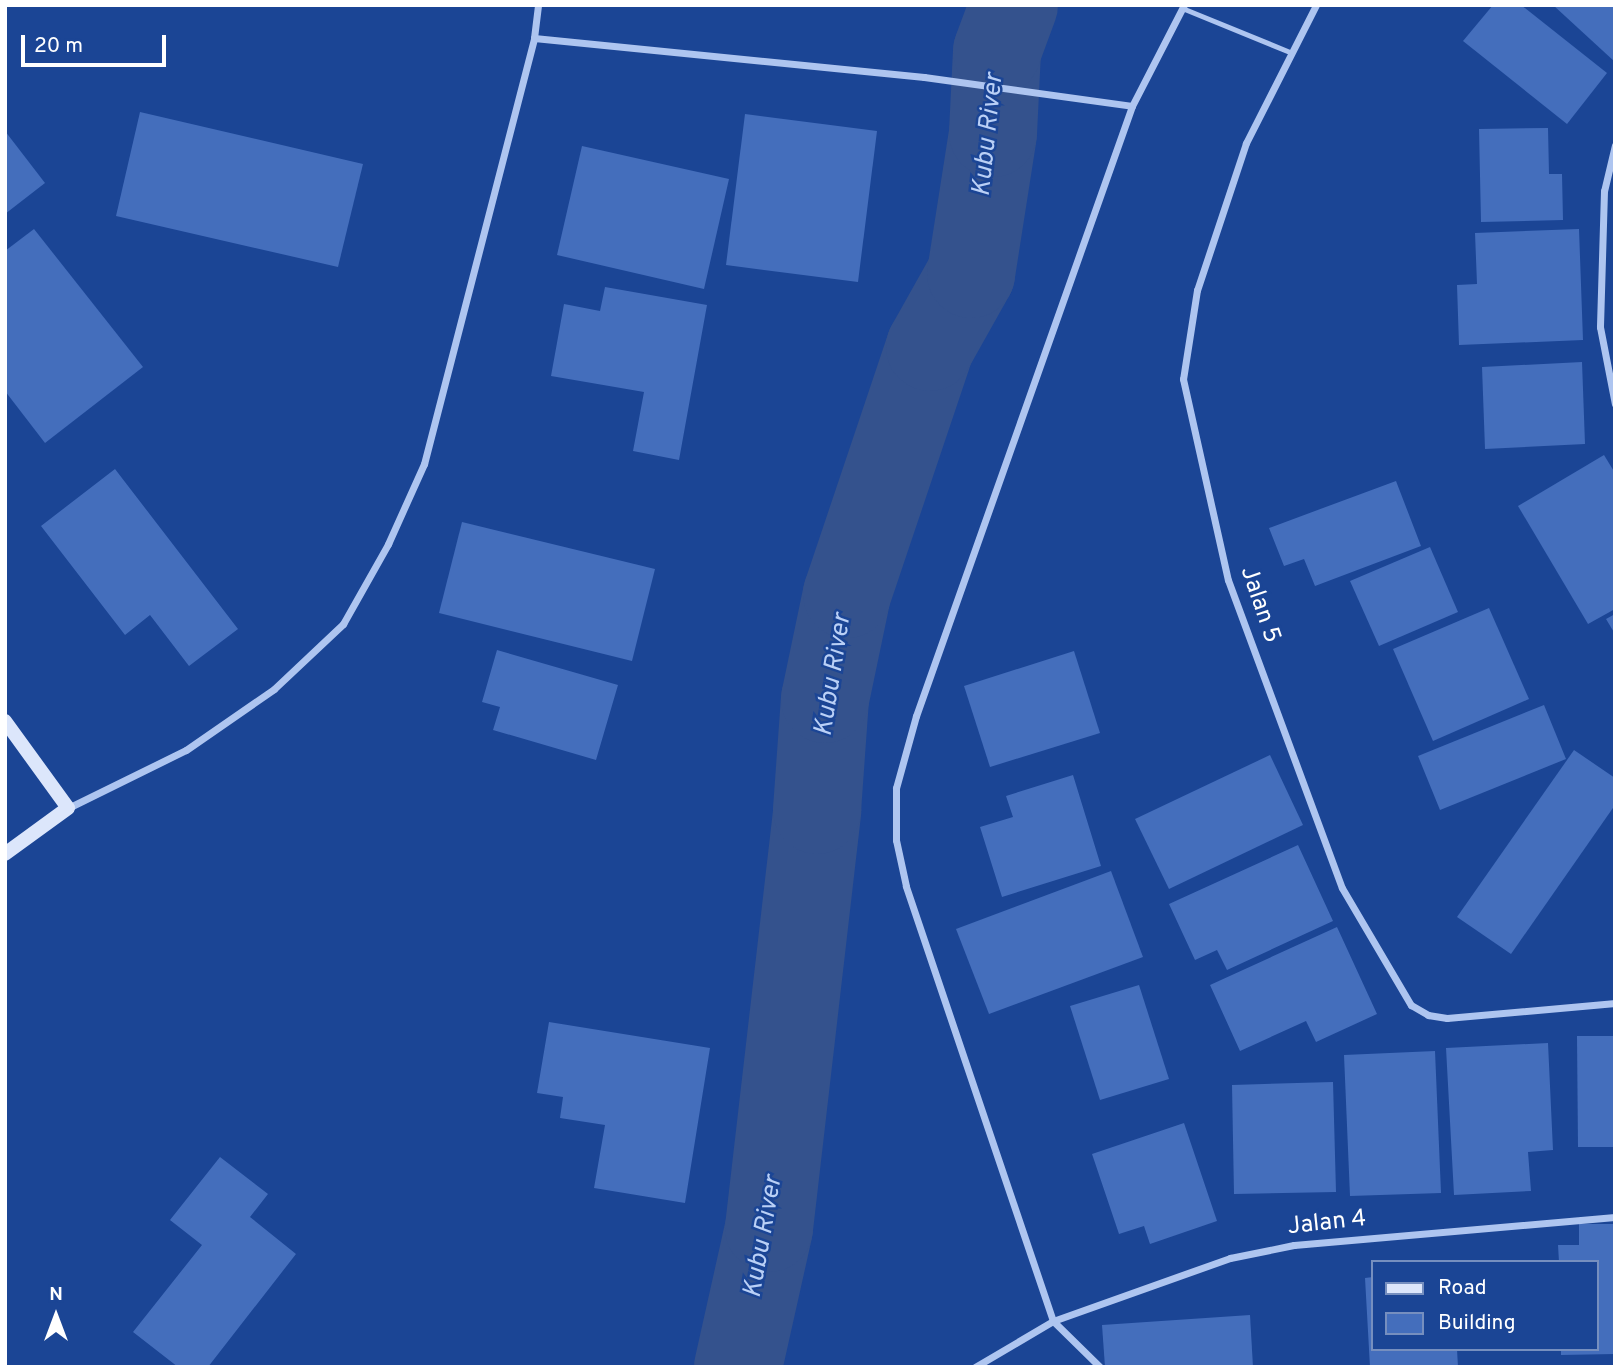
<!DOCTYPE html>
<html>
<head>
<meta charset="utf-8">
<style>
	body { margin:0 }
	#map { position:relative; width:1620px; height:1372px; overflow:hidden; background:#1b4595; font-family:Overpass,sans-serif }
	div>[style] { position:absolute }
	.river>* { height:88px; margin:-44px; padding:0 44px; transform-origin:44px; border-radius:44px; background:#34528d }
	.building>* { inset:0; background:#446ebc }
	.lane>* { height:5px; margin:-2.5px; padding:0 2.5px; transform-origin:2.5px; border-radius:2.5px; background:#aec5f0 }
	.street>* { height:7px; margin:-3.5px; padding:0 3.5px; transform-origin:3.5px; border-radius:3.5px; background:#aec5f0 }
	.secondary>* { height:14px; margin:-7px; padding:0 7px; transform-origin:7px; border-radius:7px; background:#dce6fb }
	span { translate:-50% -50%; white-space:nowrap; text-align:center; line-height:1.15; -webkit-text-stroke:5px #1b4595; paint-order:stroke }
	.street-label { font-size:24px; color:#fff }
	.water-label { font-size:26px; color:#bad0f6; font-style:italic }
	.frame { position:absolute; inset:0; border:7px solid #fff; pointer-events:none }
	.legend { position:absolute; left:1371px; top:1260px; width:228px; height:91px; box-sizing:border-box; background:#1b4595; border:2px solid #768fbf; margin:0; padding:9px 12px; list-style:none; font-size:21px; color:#fff }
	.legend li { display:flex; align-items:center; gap:14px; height:35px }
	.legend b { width:35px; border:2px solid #768fbf }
	.north { position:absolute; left:21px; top:1281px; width:70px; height:70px; -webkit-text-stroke:5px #1b4595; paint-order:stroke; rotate:0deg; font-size:19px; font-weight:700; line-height:28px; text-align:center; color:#fff }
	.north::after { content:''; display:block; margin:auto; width:24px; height:32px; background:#fff; clip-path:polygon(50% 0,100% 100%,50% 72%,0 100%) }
	.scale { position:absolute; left:21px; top:35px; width:145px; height:32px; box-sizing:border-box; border:4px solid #fff; border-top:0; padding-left:9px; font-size:21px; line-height:24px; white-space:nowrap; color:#fff; -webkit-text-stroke:5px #1b4595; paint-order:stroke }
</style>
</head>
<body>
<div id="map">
	<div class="river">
		<div style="left:738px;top:1367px;width:142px;rotate:-77.4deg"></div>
		<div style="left:769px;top:1228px;width:421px;rotate:-83.4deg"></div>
		<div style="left:817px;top:810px;width:111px;rotate:-85.9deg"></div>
		<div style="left:825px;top:699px;width:107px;rotate:-78.2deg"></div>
		<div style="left:847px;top:594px;width:261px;rotate:-71.4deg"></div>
		<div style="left:930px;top:347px;width:84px;rotate:-60.7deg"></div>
		<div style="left:971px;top:274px;width:143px;rotate:-81.1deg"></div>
		<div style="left:993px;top:133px;width:82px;rotate:-87.2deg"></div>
		<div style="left:997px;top:51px;width:49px;rotate:-69.7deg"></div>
	</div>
	<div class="building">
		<div style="clip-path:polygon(1493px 5px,1521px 5px,1607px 73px,1567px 124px,1463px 41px)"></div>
		<div style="clip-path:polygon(1553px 5px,1615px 5px,1615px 62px)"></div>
		<div style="clip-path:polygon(140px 112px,363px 164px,338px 267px,116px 216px)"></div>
		<div style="clip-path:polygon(745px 114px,877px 131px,858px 282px,726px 265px)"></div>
		<div style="clip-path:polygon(1548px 128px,1549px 174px,1562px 174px,1563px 220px,1481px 222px,1479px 129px)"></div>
		<div style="clip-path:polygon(5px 131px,45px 183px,5px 214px)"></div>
		<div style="clip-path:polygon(582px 146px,729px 179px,704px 289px,557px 255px)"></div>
		<div style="clip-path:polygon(34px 229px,143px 367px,45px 443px,5px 391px,5px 251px)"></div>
		<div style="clip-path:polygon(1579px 229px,1583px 340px,1459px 345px,1457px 285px,1477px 284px,1475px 233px)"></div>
		<div style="clip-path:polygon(605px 287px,707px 305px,679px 460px,633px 451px,644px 392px,551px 376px,564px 304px,600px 311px)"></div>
		<div style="clip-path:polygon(1582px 362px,1585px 444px,1485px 449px,1482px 367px)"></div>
		<div style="clip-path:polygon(1604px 455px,1615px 473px,1615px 609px,1588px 624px,1518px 506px)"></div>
		<div style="clip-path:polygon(115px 469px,238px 629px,189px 666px,150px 615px,125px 635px,41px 526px)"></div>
		<div style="clip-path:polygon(1396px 481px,1421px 546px,1315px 586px,1304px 559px,1284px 566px,1269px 528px)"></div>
		<div style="clip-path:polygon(462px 522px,655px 569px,632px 661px,439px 613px)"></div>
		<div style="clip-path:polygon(1430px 547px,1458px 612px,1379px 646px,1350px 581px)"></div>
		<div style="clip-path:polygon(1489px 608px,1529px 699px,1433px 741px,1393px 649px)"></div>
		<div style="clip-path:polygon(1615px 614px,1615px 634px,1606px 619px)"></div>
		<div style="clip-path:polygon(497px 650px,618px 685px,596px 760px,493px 730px,500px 707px,482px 702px)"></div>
		<div style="clip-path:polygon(1074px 651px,1100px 733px,990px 767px,964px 686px)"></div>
		<div style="clip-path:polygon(1544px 705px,1566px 759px,1440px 810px,1418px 756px)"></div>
		<div style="clip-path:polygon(1574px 750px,1615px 778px,1615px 805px,1511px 954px,1457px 917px)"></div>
		<div style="clip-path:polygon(1270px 755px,1303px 825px,1169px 889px,1135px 819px)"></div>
		<div style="clip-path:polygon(1073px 775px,1101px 866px,1002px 897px,980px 827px,1013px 817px,1006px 796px)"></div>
		<div style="clip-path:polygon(1298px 845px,1333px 921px,1227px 970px,1217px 950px,1195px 960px,1169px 904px)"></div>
		<div style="clip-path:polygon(1111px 871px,1143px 957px,989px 1014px,956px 929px)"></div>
		<div style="clip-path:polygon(1337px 927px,1377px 1014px,1316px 1042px,1306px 1021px,1240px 1051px,1210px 985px)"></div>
		<div style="clip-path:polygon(1139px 985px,1169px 1079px,1100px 1100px,1070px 1006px)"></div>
		<div style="clip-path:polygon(549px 1022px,710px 1048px,685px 1203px,594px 1188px,605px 1125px,560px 1118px,563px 1097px,537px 1093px)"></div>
		<div style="clip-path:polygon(1577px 1036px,1615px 1036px,1615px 1147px,1578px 1147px)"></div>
		<div style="clip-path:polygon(1548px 1043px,1553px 1150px,1528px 1152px,1531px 1191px,1454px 1195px,1446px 1048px)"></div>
		<div style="clip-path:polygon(1435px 1051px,1441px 1193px,1350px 1196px,1344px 1055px)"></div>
		<div style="clip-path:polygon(1333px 1082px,1336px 1192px,1234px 1194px,1232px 1085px)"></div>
		<div style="clip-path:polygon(1184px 1123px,1217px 1221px,1150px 1244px,1144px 1226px,1119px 1234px,1092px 1154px)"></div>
		<div style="clip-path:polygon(220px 1157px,268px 1194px,250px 1217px,296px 1254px,208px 1367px,178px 1367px,133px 1332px,202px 1245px,170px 1220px)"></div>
		<div style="clip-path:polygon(1579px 1224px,1615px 1224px,1615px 1354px,1561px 1355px,1561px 1349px,1597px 1349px,1597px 1262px,1559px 1262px,1558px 1245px,1579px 1245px)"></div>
		<div style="clip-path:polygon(1373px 1277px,1373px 1349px,1457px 1349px,1458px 1367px,1370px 1367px,1365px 1278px)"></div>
		<div style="clip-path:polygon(1250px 1315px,1253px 1367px,1105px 1367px,1102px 1325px)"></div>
	</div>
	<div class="lane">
		<div style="left:1182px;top:8px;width:117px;rotate:22.2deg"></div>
	</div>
	<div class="street">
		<div style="left:1316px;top:5px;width:155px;rotate:116.9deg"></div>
		<div style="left:1246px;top:143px;width:155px;rotate:108.4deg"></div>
		<div style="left:1197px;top:290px;width:90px;rotate:98.9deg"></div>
		<div style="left:1183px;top:379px;width:206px;rotate:77.4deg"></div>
		<div style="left:1228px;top:580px;width:328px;rotate:69.7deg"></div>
		<div style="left:1342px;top:888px;width:136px;rotate:59.5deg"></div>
		<div style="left:1411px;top:1005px;width:20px;rotate:30deg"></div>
		<div style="left:1428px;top:1015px;width:19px;rotate:9deg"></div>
		<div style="left:1447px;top:1018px;width:169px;rotate:-5.1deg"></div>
		<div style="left:534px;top:38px;width:392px;rotate:5.7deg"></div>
		<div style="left:924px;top:77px;width:210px;rotate:7.9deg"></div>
		<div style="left:1615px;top:145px;width:47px;rotate:103.4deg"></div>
		<div style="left:1604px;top:191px;width:136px;rotate:91.7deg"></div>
		<div style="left:1600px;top:327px;width:78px;rotate:79deg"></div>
		<div style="left:68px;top:808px;width:131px;rotate:-26.2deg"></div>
		<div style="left:186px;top:750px;width:107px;rotate:-34.7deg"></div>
		<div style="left:274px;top:689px;width:95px;rotate:-43.3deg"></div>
		<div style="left:343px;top:624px;width:92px;rotate:-60.6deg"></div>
		<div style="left:388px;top:544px;width:88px;rotate:-65.8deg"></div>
		<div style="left:424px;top:464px;width:440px;rotate:-75.5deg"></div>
		<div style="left:534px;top:38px;width:33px;rotate:-83deg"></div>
		<div style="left:975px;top:1367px;width:91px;rotate:-30.5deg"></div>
		<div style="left:1053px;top:1321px;width:188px;rotate:-19.6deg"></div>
		<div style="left:1230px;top:1258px;width:65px;rotate:-11.5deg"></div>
		<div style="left:1294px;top:1245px;width:322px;rotate:-5deg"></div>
		<div style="left:1100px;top:1367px;width:66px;rotate:-135.6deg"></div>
		<div style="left:1053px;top:1321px;width:459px;rotate:-108.7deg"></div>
		<div style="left:906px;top:886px;width:47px;rotate:-102.3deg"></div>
		<div style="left:896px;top:840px;width:52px;rotate:-90deg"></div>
		<div style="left:896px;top:788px;width:75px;rotate:-74.5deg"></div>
		<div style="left:916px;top:716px;width:647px;rotate:-70.5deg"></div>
		<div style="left:1132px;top:106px;width:114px;rotate:-62.8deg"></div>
	</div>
	<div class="secondary">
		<div style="left:5px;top:721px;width:107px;rotate:54.1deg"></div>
		<div style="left:68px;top:808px;width:78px;rotate:143.9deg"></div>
	</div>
	<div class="street-label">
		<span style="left:1259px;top:605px;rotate:71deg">Jalan 5</span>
		<span style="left:1327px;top:1224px;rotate:-6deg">Jalan 4</span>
	</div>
	<div class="water-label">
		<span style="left:989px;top:135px;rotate:-84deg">Kubu River</span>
		<span style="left:834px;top:675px;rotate:-81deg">Kubu River</span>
		<span style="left:764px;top:1237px;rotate:-80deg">Kubu River</span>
	</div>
	<div class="frame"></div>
	<ul class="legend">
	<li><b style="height:9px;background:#dce6fb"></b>Road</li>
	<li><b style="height:19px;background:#446ebc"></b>Building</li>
	</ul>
	<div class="north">N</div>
	<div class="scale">20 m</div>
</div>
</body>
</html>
